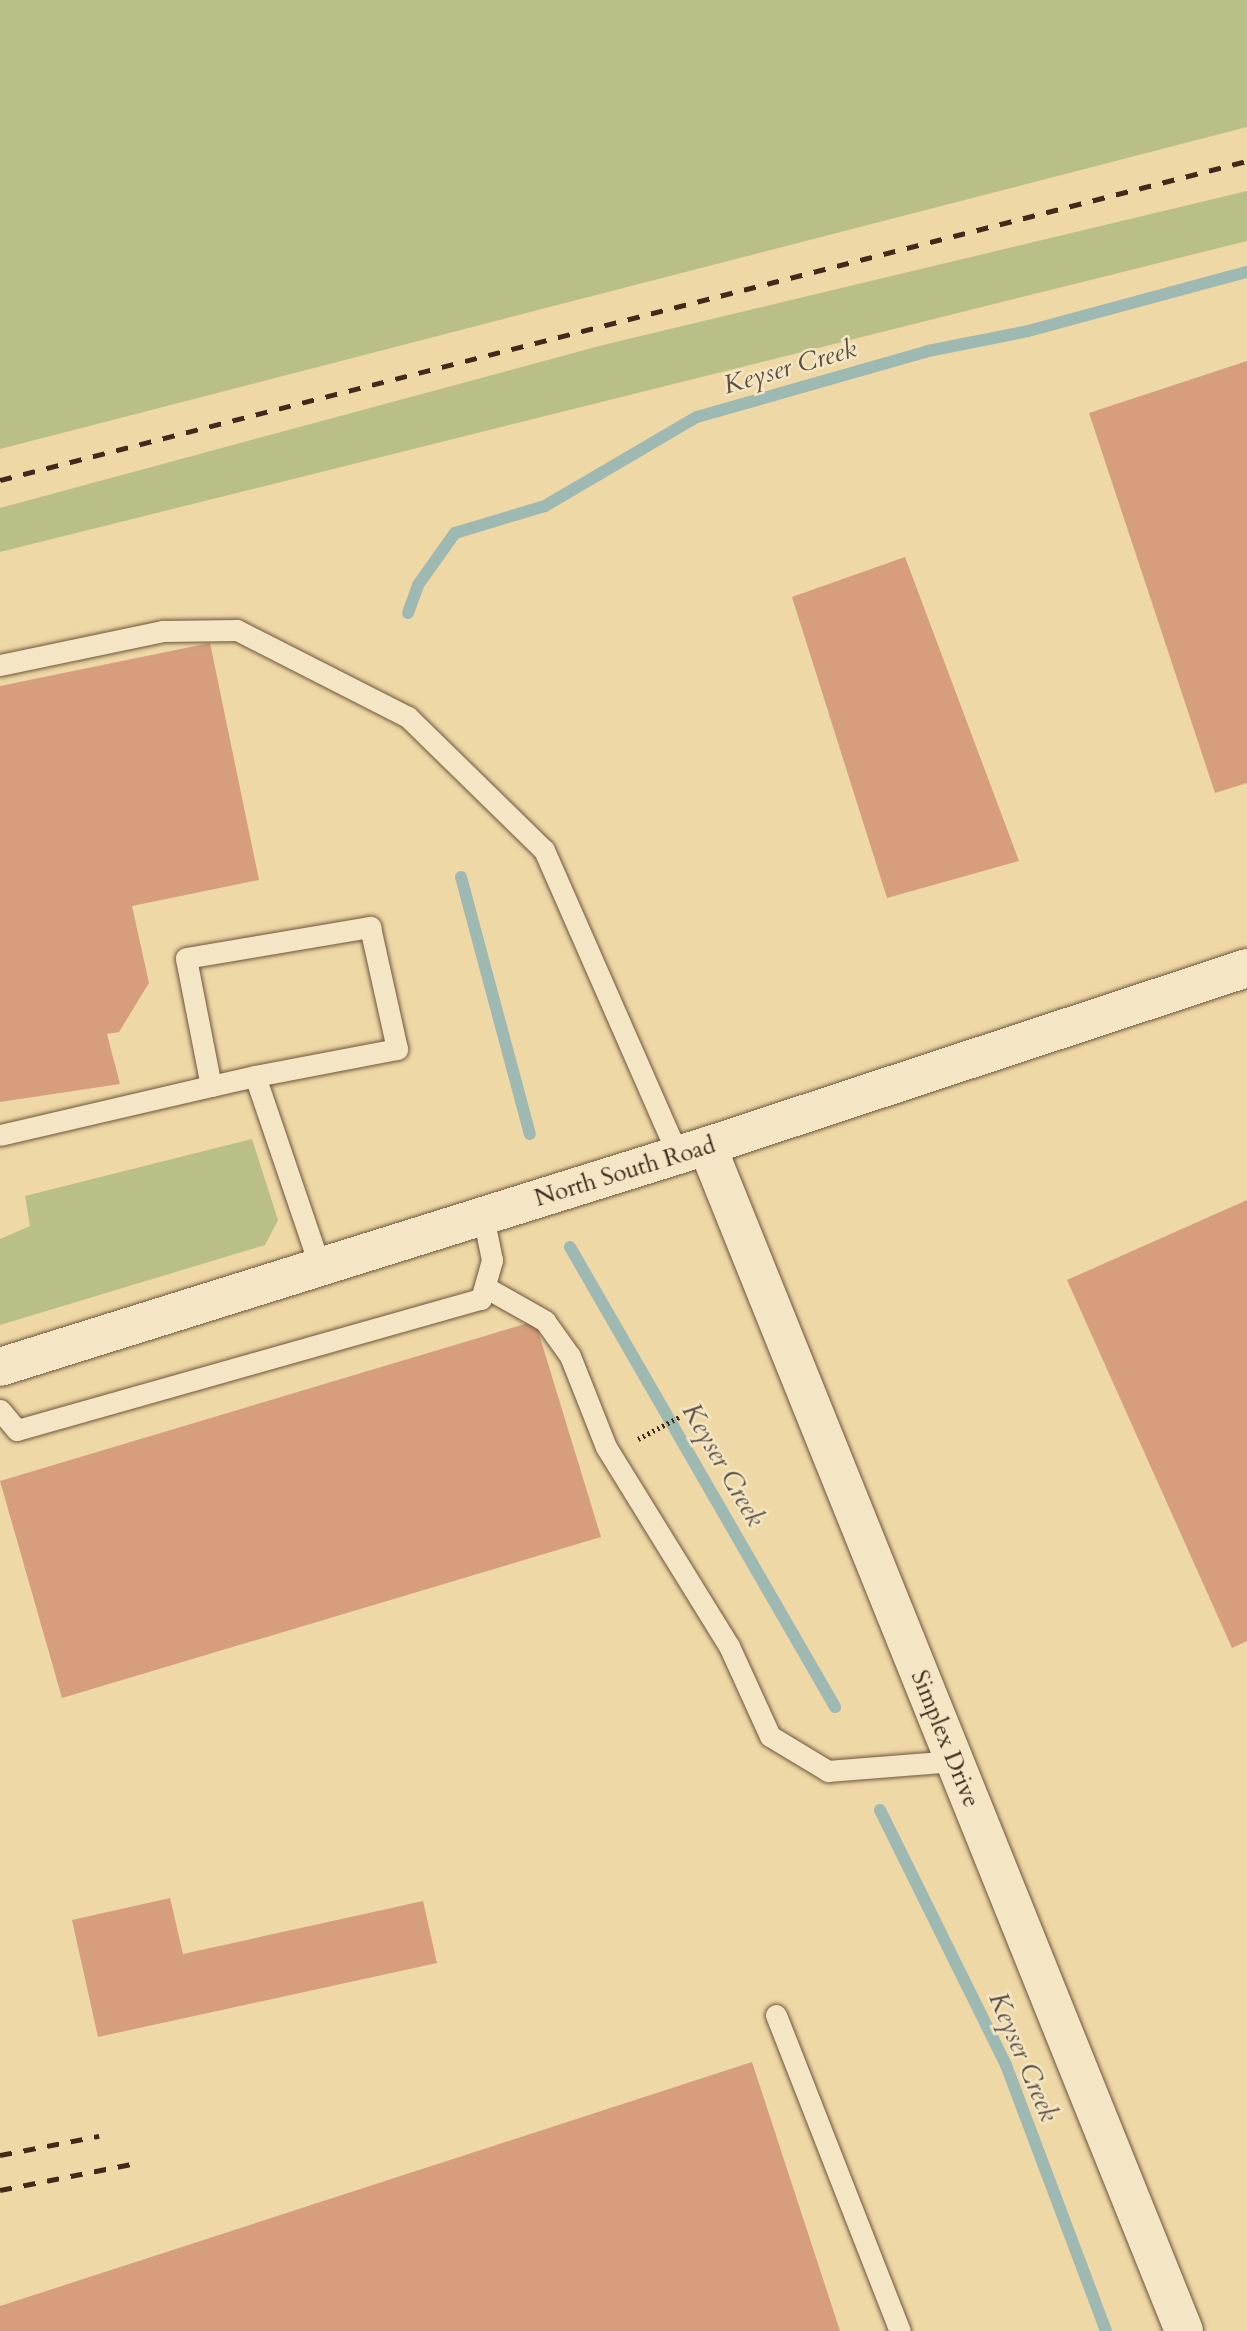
<!DOCTYPE html>
<html>
<head>
<meta charset="utf-8">
<style>
	body { margin:0 }
	#map { position:relative; width:1247px; height:2331px; overflow:hidden; background:#eed8a5; font-family:Cardo,serif }
	div>[style] { position:absolute }
	.green>* { inset:0; background:#b9bf86 }
	.stream>* { height:12px; margin:-6px; padding:0 6px; transform-origin:6px; border-radius:6px; background:#9eb8b2 }
	.building>* { inset:0; background:#d79e7e }
	.path>* { height:4.5px; margin-top:-2.25px; transform-origin:0; background:repeating-linear-gradient(90deg,#42291c 0 2px,transparent 0 5.5px) }
	.roads { filter:drop-shadow(0 0 2px #6d553e) drop-shadow(0 0 2px #6d553e) }
	.service>* { height:21px; margin:-10.5px; padding:0 10.5px; transform-origin:10.5px; border-radius:10.5px; background:#f4e6c4 }
	.minor>* { height:38px; margin:-19px; padding:0 19px; transform-origin:19px; border-radius:19px; background:#f4e6c4 }
	.rail>* { height:5px; margin-top:-2.5px; transform-origin:0; background:repeating-linear-gradient(90deg,#42291c 0 12px,transparent 0 24px) }
	span { translate:-50% -50%; white-space:nowrap; text-align:center; line-height:1.15; -webkit-text-stroke:5px #f4e6c4; paint-order:stroke }
	.street-label { font-size:24px; color:#42291c }
	.water-label { font-size:26px; color:#594d42; font-style:italic }
</style>
</head>
<body>
<div id="map">
	<div class="green">
		<div style="clip-path:polygon(0 0,1247px 0,1247px 127px,0 449px)"></div>
		<div style="clip-path:polygon(1247px 191px,1247px 241px,0 552px,0 508px,603px 345px)"></div>
		<div style="clip-path:polygon(252px 1139px,278px 1220px,265px 1245px,0 1325px,0 1239px,30px 1226px,25px 1196px)"></div>
	</div>
	<div class="stream">
		<div style="left:408px;top:613px;width:30px;rotate:-70deg"></div>
		<div style="left:418px;top:585px;width:64px;rotate:-54.6deg"></div>
		<div style="left:455px;top:533px;width:94px;rotate:-16.7deg"></div>
		<div style="left:545px;top:506px;width:176px;rotate:-30.4deg"></div>
		<div style="left:697px;top:417px;width:240px;rotate:-15.9deg"></div>
		<div style="left:928px;top:351px;width:102px;rotate:-11.3deg"></div>
		<div style="left:1028px;top:331px;width:227px;rotate:-15.1deg"></div>
		<div style="left:461px;top:877px;width:266px;rotate:75deg"></div>
		<div style="left:570px;top:1247px;width:531px;rotate:60.05deg"></div>
		<div style="left:880px;top:1810px;width:284px;rotate:63.7deg"></div>
		<div style="left:1006px;top:2065px;width:284px;rotate:69.4deg"></div>
	</div>
	<div class="building">
		<div style="clip-path:polygon(1247px 361px,1247px 783px,1215px 793px,1089px 413px)"></div>
		<div style="clip-path:polygon(905px 557px,1019px 861px,887px 898px,792px 597px)"></div>
		<div style="clip-path:polygon(210px 643px,259px 880px,132px 906px,149px 983px,119px 1032px,107px 1034px,120px 1084px,0 1102px,0 686px)"></div>
		<div style="clip-path:polygon(1247px 1200px,1247px 1641px,1232px 1648px,1067px 1280px)"></div>
		<div style="clip-path:polygon(535px 1321px,601px 1537px,62px 1698px,0 1481px)"></div>
		<div style="clip-path:polygon(170px 1898px,183px 1954px,423px 1901px,437px 1963px,98px 2037px,72px 1920px)"></div>
		<div style="clip-path:polygon(752px 2062px,840px 2331px,0 2331px,0 2306px)"></div>
	</div>
	<div class="path">
		<div style="left:638px;top:1439px;width:49px;rotate:-28.1deg"></div>
	</div>
	<div class="roads">
		<div class="service">
			<div style="left:0;top:665px;width:167px;rotate:-11.8deg"></div>
			<div style="left:163px;top:631px;width:74px;rotate:-0.8deg"></div>
			<div style="left:237px;top:630px;width:192px;rotate:27deg"></div>
			<div style="left:408px;top:717px;width:190px;rotate:44.4deg"></div>
			<div style="left:544px;top:850px;width:333px;rotate:66.3deg"></div>
			<div style="left:255px;top:1076px;width:45px;rotate:167.2deg"></div>
			<div style="left:211px;top:1086px;width:130px;rotate:-101.1deg"></div>
			<div style="left:186px;top:958px;width:187px;rotate:-9.6deg"></div>
			<div style="left:370px;top:927px;width:125px;rotate:77.5deg"></div>
			<div style="left:397px;top:1049px;width:145px;rotate:169.2deg"></div>
			<div style="left:255px;top:1076px;width:202px;rotate:71.2deg"></div>
			<div style="left:0;top:1135px;width:217px;rotate:-13.1deg"></div>
			<div style="left:485px;top:1287px;width:69px;rotate:29.5deg"></div>
			<div style="left:545px;top:1321px;width:43px;rotate:54.5deg"></div>
			<div style="left:570px;top:1356px;width:98px;rotate:68.4deg"></div>
			<div style="left:606px;top:1447px;width:234px;rotate:58.3deg"></div>
			<div style="left:729px;top:1646px;width:99px;rotate:65.5deg"></div>
			<div style="left:770px;top:1736px;width:68px;rotate:31.1deg"></div>
			<div style="left:828px;top:1771px;width:126px;rotate:-4.5deg"></div>
			<div style="left:0;top:1410px;width:26px;rotate:50deg"></div>
			<div style="left:17px;top:1430px;width:482px;rotate:-15.8deg"></div>
			<div style="left:481px;top:1299px;width:41px;rotate:-74.2deg"></div>
			<div style="left:492px;top:1260px;width:45px;rotate:-101.6deg"></div>
			<div style="left:776px;top:2015px;width:339px;rotate:68.6deg"></div>
		</div>
		<div class="minor">
			<div style="left:707px;top:1146px;width:1277px;rotate:68.07deg"></div>
			<div style="left:0;top:1367px;width:741px;rotate:-17.36deg"></div>
			<div style="left:707px;top:1146px;width:569px;rotate:-18.24deg"></div>
		</div>
	</div>
	<div class="rail">
		<div style="left:0;top:480px;width:1287px;rotate:-14.35deg"></div>
		<div style="left:0;top:2155px;width:101px;rotate:-10.9deg"></div>
		<div style="left:0;top:2190px;width:134px;rotate:-11.2deg"></div>
	</div>
	<div class="street-label">
		<span style="left:625px;top:1172px;rotate:-17deg">North South Road</span>
		<span style="left:945px;top:1739px;rotate:68deg">Simplex Drive</span>
	</div>
	<div class="water-label">
		<span style="left:790px;top:367px;rotate:-16deg">Keyser Creek</span>
		<span style="left:723px;top:1465px;rotate:60deg">Keyser Creek</span>
		<span style="left:1023px;top:2057px;rotate:67deg">Keyser Creek</span>
	</div>
</div>
</body>
</html>
